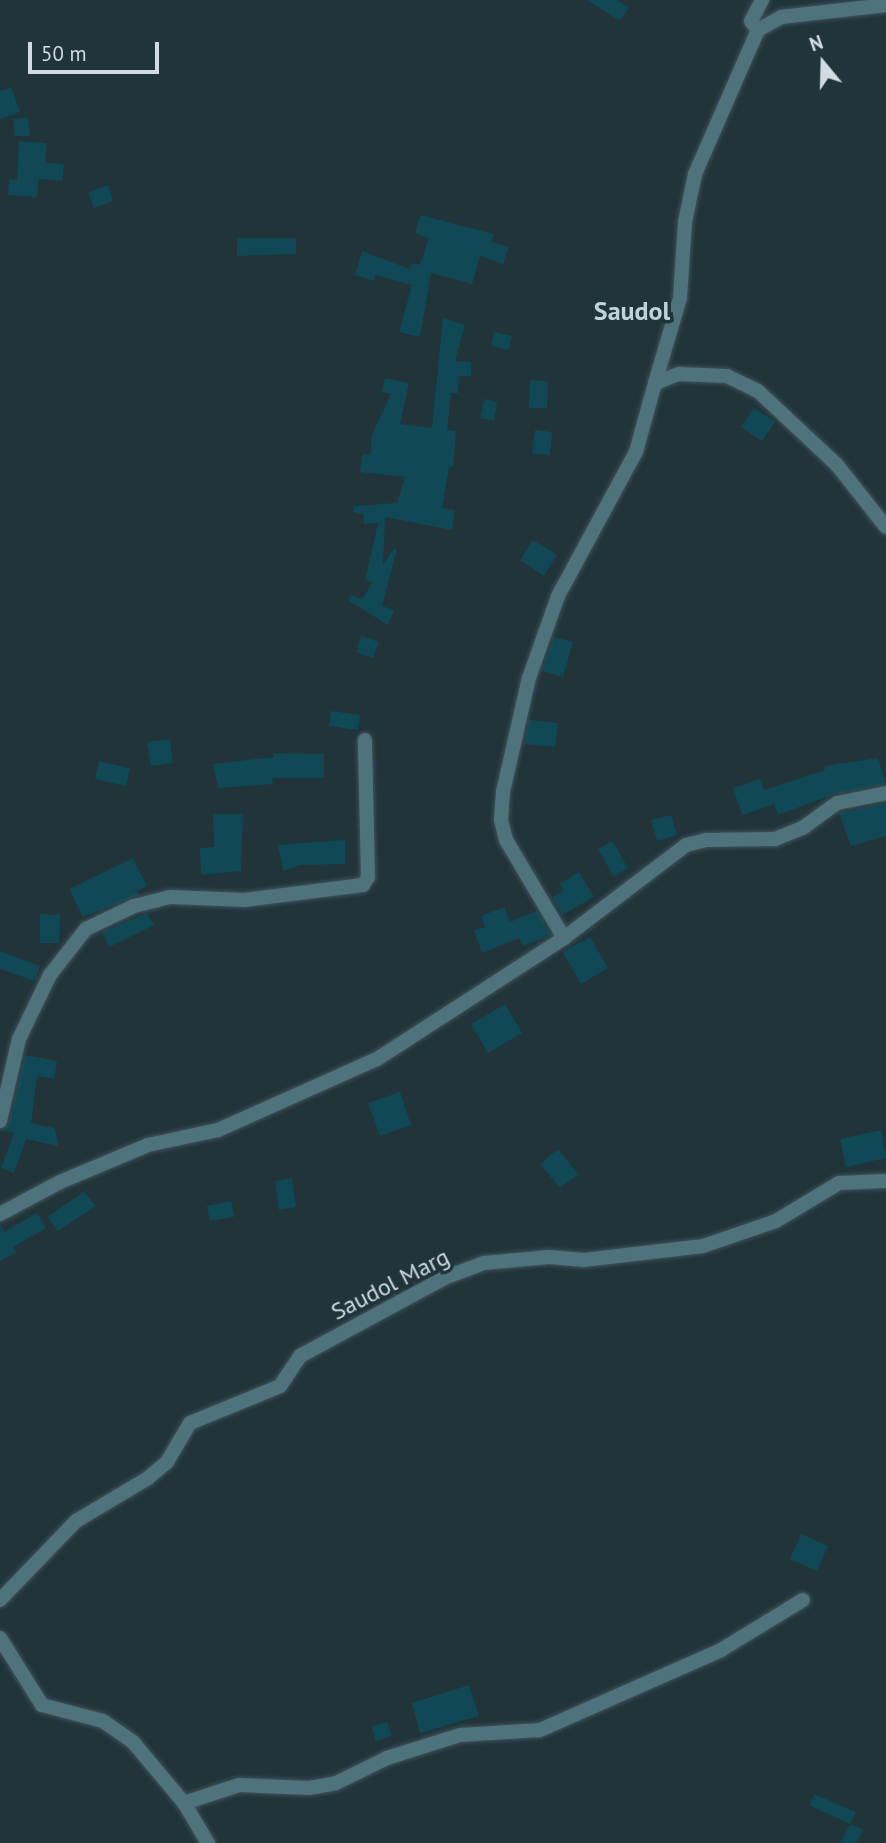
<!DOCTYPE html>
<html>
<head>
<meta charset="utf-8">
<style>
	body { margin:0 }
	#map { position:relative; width:886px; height:1843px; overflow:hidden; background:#20343a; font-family:"PT Sans",sans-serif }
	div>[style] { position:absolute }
	.building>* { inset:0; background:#114855 }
	.roads { filter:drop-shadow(0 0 2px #405258) drop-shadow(0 0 2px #405258) }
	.street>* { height:14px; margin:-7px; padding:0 7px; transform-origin:7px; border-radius:7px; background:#4e737d }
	span { translate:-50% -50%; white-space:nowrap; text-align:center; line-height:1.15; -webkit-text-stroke:7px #20343a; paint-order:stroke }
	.street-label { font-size:24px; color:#d0dcdf }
	.neighbourhood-label { font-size:26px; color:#bcd4db; font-weight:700 }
	.north { position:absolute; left:788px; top:28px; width:70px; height:70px; -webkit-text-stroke:5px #20343a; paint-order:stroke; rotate:341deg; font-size:19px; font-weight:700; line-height:28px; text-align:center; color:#d0dcdf }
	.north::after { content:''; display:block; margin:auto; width:24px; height:32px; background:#d0dcdf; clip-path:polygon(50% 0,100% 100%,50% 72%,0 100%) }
	.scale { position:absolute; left:28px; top:42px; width:131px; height:32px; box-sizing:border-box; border:4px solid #d0dcdf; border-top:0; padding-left:9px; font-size:21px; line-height:24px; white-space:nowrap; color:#d0dcdf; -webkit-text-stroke:5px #20343a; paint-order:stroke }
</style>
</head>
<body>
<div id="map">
	<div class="building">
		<div style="clip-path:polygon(587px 0,617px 0,629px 7px,620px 21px)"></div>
		<div style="clip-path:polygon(11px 87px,20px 112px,0 119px,0 91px)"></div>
		<div style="clip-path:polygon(28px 117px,30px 136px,15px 136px,13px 119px)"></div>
		<div style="clip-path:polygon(19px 141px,47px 143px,45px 163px,64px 164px,62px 181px,39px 179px,37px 197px,8px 195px,9px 179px,17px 180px)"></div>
		<div style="clip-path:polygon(108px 185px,113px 201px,94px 208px,88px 192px)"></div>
		<div style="clip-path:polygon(420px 215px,494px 234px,491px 242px,509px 247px,503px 264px,480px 256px,472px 284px,431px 273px,420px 337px,399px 332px,412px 285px,375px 275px,374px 281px,355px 275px,362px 251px,410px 269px,412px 263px,420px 265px,429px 238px,415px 233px)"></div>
		<div style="clip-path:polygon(237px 238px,296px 238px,296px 254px,237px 256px)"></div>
		<div style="clip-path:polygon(443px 318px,465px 325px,455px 361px,471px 362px,471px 376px,459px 376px,458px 393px,451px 393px,447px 430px,456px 431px,453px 467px,449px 467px,442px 508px,455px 510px,452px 530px,385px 517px,383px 565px,394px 548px,397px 549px,382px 606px,394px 610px,388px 625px,348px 600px,350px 595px,362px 599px,373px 582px,365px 580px,378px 523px,364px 524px,363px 514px,353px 512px,354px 506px,397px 503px,405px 477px,360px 472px,362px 454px,370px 455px,372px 435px,391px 394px,382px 392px,385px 378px,409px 383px,400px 424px,432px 428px)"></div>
		<div style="clip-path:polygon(494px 332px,512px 336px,509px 350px,491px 346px)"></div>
		<div style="clip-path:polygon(530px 380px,548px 381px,547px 408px,529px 408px)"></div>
		<div style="clip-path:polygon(484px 399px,497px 402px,494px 421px,480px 418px)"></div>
		<div style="clip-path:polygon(754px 408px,775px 422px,762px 441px,741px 427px)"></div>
		<div style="clip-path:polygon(535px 430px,552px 432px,550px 455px,532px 453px)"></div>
		<div style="clip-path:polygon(533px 540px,557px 555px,544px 576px,520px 560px)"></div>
		<div style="clip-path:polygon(361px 636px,379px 642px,373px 658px,356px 652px)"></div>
		<div style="clip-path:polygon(554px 637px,573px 642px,563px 677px,542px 671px)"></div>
		<div style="clip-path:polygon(331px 711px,360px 715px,358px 730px,329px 726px)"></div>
		<div style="clip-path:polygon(529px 720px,558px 723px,555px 747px,524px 744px)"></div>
		<div style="clip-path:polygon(170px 739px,173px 763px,151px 766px,147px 742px)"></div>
		<div style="clip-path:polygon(273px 753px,324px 754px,324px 778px,272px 778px,273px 784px,218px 788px,213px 764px,274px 757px)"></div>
		<div style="clip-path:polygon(878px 758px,886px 784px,835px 794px,778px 815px,774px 804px,742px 815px,733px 788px,760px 779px,764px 790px,825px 770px,824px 766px)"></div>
		<div style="clip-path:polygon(99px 761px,130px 768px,126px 786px,95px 779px)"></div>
		<div style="clip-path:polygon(886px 803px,886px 836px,851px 846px,839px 813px)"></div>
		<div style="clip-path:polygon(213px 814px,243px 814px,241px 871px,201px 875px,200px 848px,214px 847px)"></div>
		<div style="clip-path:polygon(671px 815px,677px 835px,657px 841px,651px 820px)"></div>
		<div style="clip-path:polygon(345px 840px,345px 864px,300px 865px,283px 871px,278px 845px)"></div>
		<div style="clip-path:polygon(612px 841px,628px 868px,614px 877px,598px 849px)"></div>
		<div style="clip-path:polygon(133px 858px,147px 886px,137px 891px,139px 895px,83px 917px,69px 889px)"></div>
		<div style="clip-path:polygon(579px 872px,594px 897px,562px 915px,552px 897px,564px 890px,560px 884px)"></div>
		<div style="clip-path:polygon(504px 907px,510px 922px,537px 911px,551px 935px,523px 946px,519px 938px,482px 953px,474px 930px,485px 927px,481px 916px)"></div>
		<div style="clip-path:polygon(147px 913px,154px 925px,109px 947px,102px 932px)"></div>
		<div style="clip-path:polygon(40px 914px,60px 915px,59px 943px,40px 943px)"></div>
		<div style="clip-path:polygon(590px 937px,608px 968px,581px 984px,563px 952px)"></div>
		<div style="clip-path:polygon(0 951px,40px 966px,35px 981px,0 969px)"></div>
		<div style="clip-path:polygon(505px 1004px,522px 1033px,488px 1053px,471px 1024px)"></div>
		<div style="clip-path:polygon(25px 1055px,57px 1061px,54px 1079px,37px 1076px,31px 1123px,55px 1128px,58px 1146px,26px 1139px,14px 1173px,1px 1168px,14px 1133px,0 1130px,9px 1123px)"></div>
		<div style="clip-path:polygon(400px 1092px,411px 1125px,380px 1136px,368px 1103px)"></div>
		<div style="clip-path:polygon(881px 1130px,886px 1158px,846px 1167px,840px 1139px)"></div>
		<div style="clip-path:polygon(558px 1149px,578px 1174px,560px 1188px,540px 1164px)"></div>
		<div style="clip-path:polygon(292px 1178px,296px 1207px,279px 1210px,275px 1181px)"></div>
		<div style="clip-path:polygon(84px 1192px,96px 1206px,58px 1231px,47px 1217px)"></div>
		<div style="clip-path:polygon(231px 1201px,234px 1217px,210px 1221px,207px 1206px)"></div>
		<div style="clip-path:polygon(37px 1213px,46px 1228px,13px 1247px,16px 1252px,0 1261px,0 1224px,4px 1232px)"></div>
		<div style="clip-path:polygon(801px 1534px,828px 1546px,817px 1571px,790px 1559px)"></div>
		<div style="clip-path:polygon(469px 1685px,479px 1716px,420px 1733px,412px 1703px)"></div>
		<div style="clip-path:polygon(387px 1722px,392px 1735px,376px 1742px,372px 1726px)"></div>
		<div style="clip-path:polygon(814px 1794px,856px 1812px,850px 1824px,809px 1805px)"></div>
		<div style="clip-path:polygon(850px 1824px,864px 1830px,856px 1843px,840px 1843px)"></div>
	</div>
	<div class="roads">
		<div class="street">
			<div style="left:758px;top:30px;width:11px;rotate:-128deg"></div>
			<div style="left:751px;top:21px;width:24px;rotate:-62deg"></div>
			<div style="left:655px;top:383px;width:89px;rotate:-73.6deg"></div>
			<div style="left:680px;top:298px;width:76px;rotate:-86.2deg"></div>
			<div style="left:685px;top:222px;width:49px;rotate:-78.2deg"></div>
			<div style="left:695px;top:174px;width:157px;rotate:-66.4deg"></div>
			<div style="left:758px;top:30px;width:26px;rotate:-29deg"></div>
			<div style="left:781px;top:17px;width:106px;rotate:-6.5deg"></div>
			<div style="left:564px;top:938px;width:114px;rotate:-120.6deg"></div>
			<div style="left:506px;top:840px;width:21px;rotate:-104deg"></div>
			<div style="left:501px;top:820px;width:28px;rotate:-86deg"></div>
			<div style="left:503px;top:792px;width:117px;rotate:-77.2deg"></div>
			<div style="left:529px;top:678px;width:87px;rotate:-70.5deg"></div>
			<div style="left:558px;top:596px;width:164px;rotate:-61.6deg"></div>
			<div style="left:636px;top:452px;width:72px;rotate:-74.6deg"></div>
			<div style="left:655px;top:383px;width:26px;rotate:-21deg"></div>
			<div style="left:679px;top:374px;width:48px;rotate:2.4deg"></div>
			<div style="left:727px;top:376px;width:34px;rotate:26deg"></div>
			<div style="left:758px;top:391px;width:108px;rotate:43.1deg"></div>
			<div style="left:837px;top:465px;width:79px;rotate:51.7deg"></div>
			<div style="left:0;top:1121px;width:84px;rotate:-77deg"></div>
			<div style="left:19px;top:1039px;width:71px;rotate:-64.2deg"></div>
			<div style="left:50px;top:975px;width:58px;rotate:-52deg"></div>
			<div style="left:86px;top:929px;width:53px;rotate:-25.6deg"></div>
			<div style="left:134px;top:906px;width:38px;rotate:-14deg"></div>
			<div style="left:171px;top:897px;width:73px;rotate:2.4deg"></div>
			<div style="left:244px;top:900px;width:120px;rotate:-7.2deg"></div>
			<div style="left:363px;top:885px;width:9px;rotate:-58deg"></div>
			<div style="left:368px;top:877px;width:137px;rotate:-91.3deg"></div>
			<div style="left:0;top:1214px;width:68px;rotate:-28.1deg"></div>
			<div style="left:60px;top:1182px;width:95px;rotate:-22.8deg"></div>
			<div style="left:148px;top:1145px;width:72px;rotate:-12.1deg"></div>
			<div style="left:218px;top:1130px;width:174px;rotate:-24.1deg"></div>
			<div style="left:377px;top:1059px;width:223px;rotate:-32.9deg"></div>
			<div style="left:564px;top:938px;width:153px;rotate:-37.3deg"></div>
			<div style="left:686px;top:845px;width:21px;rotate:-14deg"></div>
			<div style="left:706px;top:840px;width:69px;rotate:-0.8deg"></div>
			<div style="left:775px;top:839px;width:31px;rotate:-22deg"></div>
			<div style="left:804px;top:827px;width:41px;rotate:-36deg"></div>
			<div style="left:837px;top:803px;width:50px;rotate:-11.5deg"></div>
			<div style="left:0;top:1600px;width:110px;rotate:-46.1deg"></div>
			<div style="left:76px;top:1521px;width:84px;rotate:-30.8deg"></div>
			<div style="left:148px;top:1478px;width:25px;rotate:-40deg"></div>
			<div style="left:167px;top:1462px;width:45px;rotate:-59.5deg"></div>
			<div style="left:190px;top:1423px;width:97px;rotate:-22.3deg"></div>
			<div style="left:280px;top:1386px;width:36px;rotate:-56deg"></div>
			<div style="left:300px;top:1356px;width:164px;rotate:-28.4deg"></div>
			<div style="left:444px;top:1278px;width:43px;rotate:-20.6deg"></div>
			<div style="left:484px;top:1263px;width:65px;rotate:-5.3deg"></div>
			<div style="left:549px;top:1257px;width:35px;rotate:5deg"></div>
			<div style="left:584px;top:1260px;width:120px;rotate:-6.7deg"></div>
			<div style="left:703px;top:1246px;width:77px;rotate:-18.9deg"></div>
			<div style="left:776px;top:1221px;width:74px;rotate:-31.1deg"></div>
			<div style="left:839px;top:1183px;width:47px;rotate:-2.4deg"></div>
			<div style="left:0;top:1638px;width:79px;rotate:57.9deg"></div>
			<div style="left:42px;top:1705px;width:63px;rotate:14.7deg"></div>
			<div style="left:103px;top:1721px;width:37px;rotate:35deg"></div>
			<div style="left:133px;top:1742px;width:80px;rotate:50.1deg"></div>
			<div style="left:184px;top:1803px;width:47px;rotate:59deg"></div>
			<div style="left:184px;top:1803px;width:58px;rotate:-18.1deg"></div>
			<div style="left:239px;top:1785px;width:70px;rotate:2.5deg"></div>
			<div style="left:309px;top:1788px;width:27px;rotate:-10deg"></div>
			<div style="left:336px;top:1783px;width:57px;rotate:-26.1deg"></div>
			<div style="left:387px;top:1758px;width:77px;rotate:-17.5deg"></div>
			<div style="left:460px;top:1735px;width:80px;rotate:-3.6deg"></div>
			<div style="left:540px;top:1730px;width:198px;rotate:-23.8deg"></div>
			<div style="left:721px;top:1650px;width:96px;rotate:-31.4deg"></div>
		</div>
	</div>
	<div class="street-label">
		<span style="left:390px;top:1284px;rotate:-27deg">Saudol Marg</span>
	</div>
	<div class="neighbourhood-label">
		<span style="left:632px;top:311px">Saudol</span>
	</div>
	<div class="north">N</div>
	<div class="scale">50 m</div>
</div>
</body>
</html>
